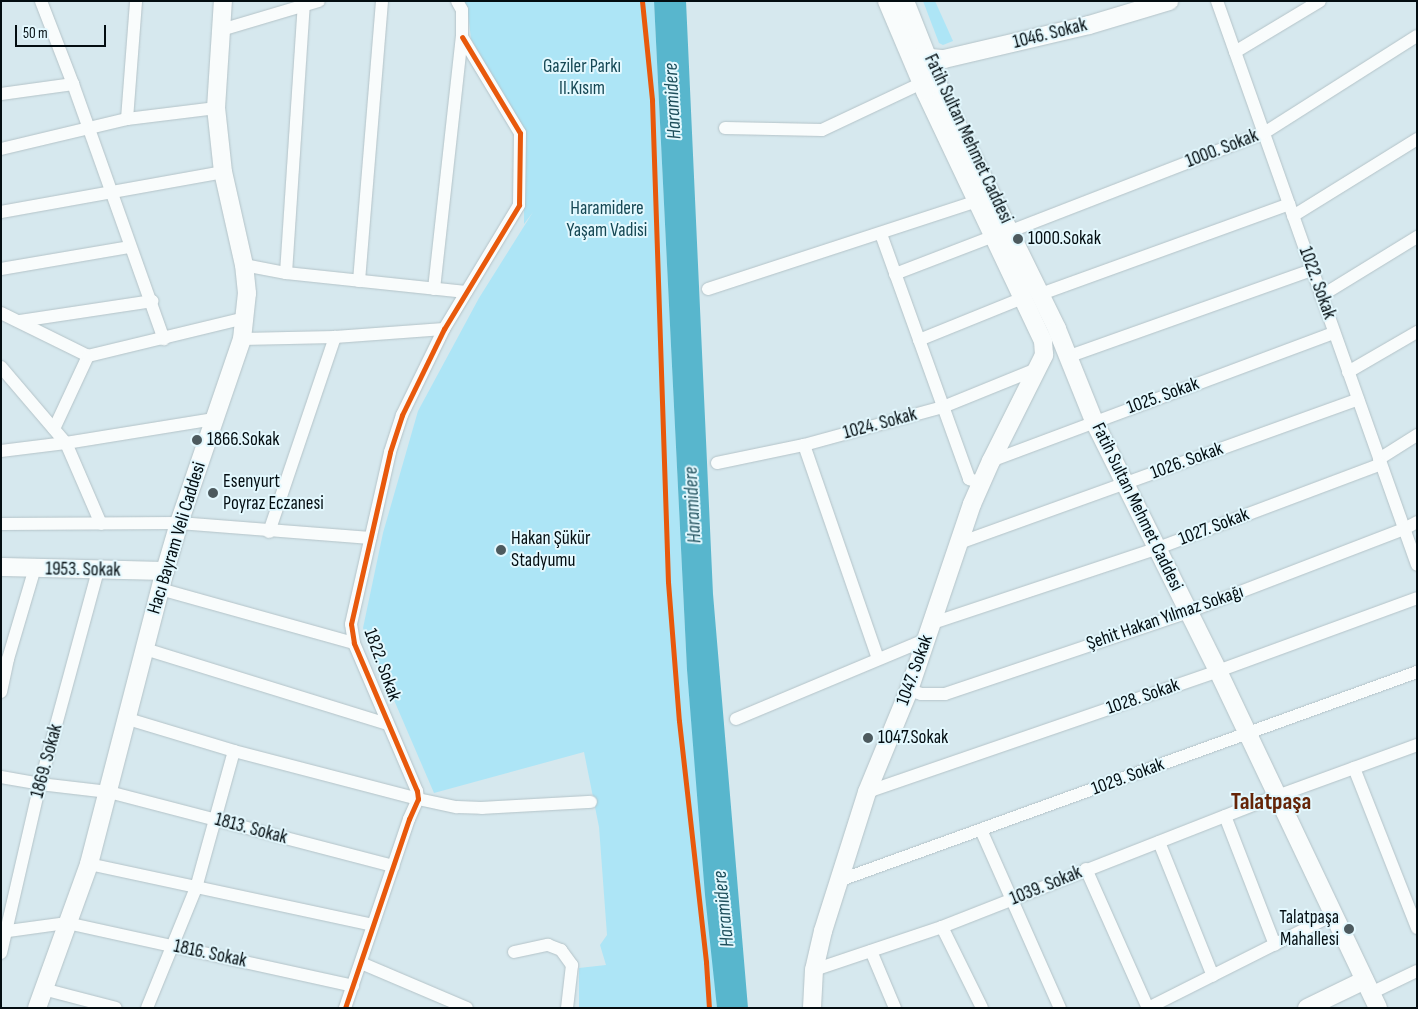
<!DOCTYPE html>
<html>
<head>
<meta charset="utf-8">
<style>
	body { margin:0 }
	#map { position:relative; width:1418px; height:1009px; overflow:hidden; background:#d6e8ee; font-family:"Sofia Sans Condensed",sans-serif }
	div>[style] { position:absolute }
	.green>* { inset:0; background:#ade5f6 }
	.water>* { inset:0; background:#58b6cd }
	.roads { filter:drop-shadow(0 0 1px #b4c3c8) drop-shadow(0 0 1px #b4c3c8) }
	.minor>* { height:12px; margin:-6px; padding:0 6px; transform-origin:6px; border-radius:6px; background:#f9fcfc }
	.secondary>* { height:18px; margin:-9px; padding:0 9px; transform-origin:9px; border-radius:9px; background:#f9fcfc }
	.cycleway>* { height:5px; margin:-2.5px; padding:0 2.5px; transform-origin:2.5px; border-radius:2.5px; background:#e8590c }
	.dots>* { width:14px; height:14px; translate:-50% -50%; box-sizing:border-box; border:2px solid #e3f8fe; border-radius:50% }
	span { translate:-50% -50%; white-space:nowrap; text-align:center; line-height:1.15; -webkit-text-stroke:4px #e3f8fe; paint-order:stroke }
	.street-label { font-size:19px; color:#030d11 }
	.park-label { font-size:19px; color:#154754 }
	.poi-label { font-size:19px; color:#030d11 }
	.left { translate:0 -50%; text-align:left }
	.right { translate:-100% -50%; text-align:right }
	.water-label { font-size:20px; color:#1e4f5c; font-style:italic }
	.district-label { font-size:24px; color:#642407; font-weight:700 }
	.frame { position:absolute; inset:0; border:2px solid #030d11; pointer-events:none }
	.scale { position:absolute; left:15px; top:25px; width:91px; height:22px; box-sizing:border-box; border:2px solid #030d11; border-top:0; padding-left:6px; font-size:15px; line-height:18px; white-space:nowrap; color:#030d11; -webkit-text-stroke:4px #e3f8fe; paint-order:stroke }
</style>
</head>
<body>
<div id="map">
	<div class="green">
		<div style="clip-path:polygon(462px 1px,654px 1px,687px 670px,717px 1008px,579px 1008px,579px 968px,606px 965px,600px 945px,607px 935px,599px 827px,584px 752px,434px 793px,363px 628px,383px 533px,418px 411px,479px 298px,533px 212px,524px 224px,524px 129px,471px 39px,468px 13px)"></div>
		<div style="clip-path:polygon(923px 1px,935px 1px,953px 41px,943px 45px,939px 43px)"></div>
	</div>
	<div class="water">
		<div style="clip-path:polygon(654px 1px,686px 1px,713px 594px,748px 1008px,717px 1008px,705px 895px,687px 670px)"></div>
	</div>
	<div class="roads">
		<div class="minor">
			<div style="left:1217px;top:1px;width:598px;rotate:70.47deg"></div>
			<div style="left:221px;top:30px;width:102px;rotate:-16.5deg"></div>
			<div style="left:1235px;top:52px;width:99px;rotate:-31deg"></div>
			<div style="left:73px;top:84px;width:271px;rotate:70.4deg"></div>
			<div style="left:1px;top:94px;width:73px;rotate:-7.9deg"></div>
			<div style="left:73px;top:84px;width:89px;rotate:-111.1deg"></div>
			<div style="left:127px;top:119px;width:118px;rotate:-85.6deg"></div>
			<div style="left:725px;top:128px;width:97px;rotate:1.2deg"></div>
			<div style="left:822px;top:130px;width:110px;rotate:-25.2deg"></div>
			<div style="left:1px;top:149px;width:130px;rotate:-13.4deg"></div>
			<div style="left:127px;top:119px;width:90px;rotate:-7deg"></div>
			<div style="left:1px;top:212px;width:226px;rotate:-10.2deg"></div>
			<div style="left:1293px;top:216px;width:146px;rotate:-31.8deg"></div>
			<div style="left:1011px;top:231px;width:271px;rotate:-21.2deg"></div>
			<div style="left:1264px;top:133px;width:181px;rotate:-32.4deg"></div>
			<div style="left:881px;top:234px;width:260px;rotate:70.2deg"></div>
			<div style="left:969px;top:479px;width:13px;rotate:18deg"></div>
			<div style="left:244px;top:265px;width:43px;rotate:10.8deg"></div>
			<div style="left:286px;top:273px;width:181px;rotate:6deg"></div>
			<div style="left:1px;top:269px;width:131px;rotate:-9.7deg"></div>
			<div style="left:286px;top:273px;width:273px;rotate:-86.2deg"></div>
			<div style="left:895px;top:274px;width:106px;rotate:-21deg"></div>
			<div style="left:359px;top:281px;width:281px;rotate:-85.3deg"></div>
			<div style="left:434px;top:289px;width:254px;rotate:-83.7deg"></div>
			<div style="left:462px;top:37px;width:27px;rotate:-90deg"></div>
			<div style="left:462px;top:10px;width:10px;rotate:-119deg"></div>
			<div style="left:708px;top:289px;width:283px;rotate:-18.1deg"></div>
			<div style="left:1041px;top:294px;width:264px;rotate:-19.9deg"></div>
			<div style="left:1321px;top:296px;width:113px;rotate:-31.6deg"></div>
			<div style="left:1px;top:313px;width:97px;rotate:26.3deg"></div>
			<div style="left:20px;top:321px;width:134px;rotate:-8.6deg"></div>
			<div style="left:242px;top:339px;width:93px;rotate:-1.2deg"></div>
			<div style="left:335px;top:337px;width:109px;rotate:-4.2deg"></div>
			<div style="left:919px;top:340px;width:112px;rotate:-22deg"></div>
			<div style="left:1067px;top:357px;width:260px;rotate:-19.6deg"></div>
			<div style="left:1px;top:367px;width:100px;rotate:49.5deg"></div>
			<div style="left:66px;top:443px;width:88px;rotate:66.6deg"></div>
			<div style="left:1348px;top:372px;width:80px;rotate:-30.1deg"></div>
			<div style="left:54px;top:429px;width:81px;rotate:-65deg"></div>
			<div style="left:88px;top:356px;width:162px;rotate:-13.6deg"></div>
			<div style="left:804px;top:445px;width:226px;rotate:70.9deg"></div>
			<div style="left:1px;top:451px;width:65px;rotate:-7deg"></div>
			<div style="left:66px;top:443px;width:150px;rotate:-9.2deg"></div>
			<div style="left:1379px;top:459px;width:45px;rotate:-32.3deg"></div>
			<div style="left:991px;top:461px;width:366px;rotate:-20.5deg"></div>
			<div style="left:717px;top:463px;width:89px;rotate:-11.7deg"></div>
			<div style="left:804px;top:445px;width:144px;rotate:-15.3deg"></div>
			<div style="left:943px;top:407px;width:104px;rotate:-22.1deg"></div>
			<div style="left:1px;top:524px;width:178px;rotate:-0.3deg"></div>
			<div style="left:179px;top:523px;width:192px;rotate:4.5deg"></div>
			<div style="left:269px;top:532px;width:206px;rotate:-71.3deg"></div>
			<div style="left:959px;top:543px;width:424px;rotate:-19.8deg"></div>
			<div style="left:160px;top:589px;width:201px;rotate:15.6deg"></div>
			<div style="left:933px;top:623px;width:237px;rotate:-18.4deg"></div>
			<div style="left:1158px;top:548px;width:238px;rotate:-20.6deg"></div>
			<div style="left:145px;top:649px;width:254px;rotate:17.2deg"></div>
			<div style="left:909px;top:690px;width:13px;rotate:18deg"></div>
			<div style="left:921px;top:694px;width:24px"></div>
			<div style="left:945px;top:694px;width:256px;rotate:-18.6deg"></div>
			<div style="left:1188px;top:612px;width:231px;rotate:-21deg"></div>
			<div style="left:1404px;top:529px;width:15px;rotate:-28deg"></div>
			<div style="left:1px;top:692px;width:34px;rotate:-78deg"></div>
			<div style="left:8px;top:659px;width:95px;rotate:-73.5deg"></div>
			<div style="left:128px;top:719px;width:111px;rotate:16.8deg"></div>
			<div style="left:736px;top:719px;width:207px;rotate:-22.7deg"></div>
			<div style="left:1354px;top:768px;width:172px;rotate:68.5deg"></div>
			<div style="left:1px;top:777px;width:40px;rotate:10deg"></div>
			<div style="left:40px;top:784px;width:69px;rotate:6.6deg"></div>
			<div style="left:109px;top:792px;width:294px;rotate:14.6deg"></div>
			<div style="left:867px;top:792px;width:371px;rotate:-19deg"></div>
			<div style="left:1218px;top:671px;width:212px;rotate:-20.1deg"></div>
			<div style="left:1225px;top:816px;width:138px;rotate:68.8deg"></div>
			<div style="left:981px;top:830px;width:195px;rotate:66.1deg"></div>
			<div style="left:1159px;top:842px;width:144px;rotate:68.1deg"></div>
			<div style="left:89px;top:864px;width:290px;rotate:12.1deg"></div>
			<div style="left:1086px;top:869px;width:152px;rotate:66deg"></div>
			<div style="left:1148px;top:1008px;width:207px;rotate:-26.7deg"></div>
			<div style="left:838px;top:881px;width:616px;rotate:-19.85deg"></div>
			<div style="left:942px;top:927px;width:90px;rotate:63.7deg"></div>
			<div style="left:1px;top:932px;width:67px;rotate:-7.8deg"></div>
			<div style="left:67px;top:923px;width:293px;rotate:12.4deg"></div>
			<div style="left:871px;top:951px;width:62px;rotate:67.2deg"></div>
			<div style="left:514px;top:952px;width:35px;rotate:-12deg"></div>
			<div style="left:548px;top:945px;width:14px;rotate:21deg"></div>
			<div style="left:561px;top:950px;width:19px;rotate:54deg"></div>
			<div style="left:572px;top:965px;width:43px;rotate:96.6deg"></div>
			<div style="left:1px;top:953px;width:173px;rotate:-77deg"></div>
			<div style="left:40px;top:784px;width:221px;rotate:-74.8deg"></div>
			<div style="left:361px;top:963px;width:115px;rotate:23deg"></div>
			<div style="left:814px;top:970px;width:135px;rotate:-18.6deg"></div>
			<div style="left:942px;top:927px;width:360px;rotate:-21.4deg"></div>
			<div style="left:1277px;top:796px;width:149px;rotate:-20deg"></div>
			<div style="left:43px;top:989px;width:75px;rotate:14.6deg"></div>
			<div style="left:1371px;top:993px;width:51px;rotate:-25.6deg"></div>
			<div style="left:147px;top:1008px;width:130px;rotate:-67.8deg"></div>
			<div style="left:196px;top:888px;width:142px;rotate:-74.5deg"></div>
			<div style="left:234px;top:751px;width:190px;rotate:14.6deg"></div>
			<div style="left:418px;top:799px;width:40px;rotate:12deg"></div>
			<div style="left:457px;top:807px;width:25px;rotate:2deg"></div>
			<div style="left:482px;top:808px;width:109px;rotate:-3.2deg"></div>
			<div style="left:345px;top:1008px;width:200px;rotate:-71.3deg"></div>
			<div style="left:409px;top:819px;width:22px;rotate:-66deg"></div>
			<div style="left:418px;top:799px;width:8px;rotate:-97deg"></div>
			<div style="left:417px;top:791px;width:161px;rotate:-113.1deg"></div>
			<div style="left:354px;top:643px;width:19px;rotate:-99deg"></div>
			<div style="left:351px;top:624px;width:176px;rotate:-77.2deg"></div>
			<div style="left:390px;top:452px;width:39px;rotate:-72deg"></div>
			<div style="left:402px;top:415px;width:96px;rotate:-64deg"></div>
			<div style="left:444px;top:329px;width:145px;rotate:-58.8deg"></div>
			<div style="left:519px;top:205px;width:72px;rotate:-89.2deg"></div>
			<div style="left:520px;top:133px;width:112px;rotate:-121.1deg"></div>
		</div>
		<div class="secondary">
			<div style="left:905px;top:1px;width:98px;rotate:68.4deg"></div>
			<div style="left:941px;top:92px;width:264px;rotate:63.9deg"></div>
			<div style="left:1057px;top:329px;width:99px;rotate:68.1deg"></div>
			<div style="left:1094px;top:421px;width:279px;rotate:63.6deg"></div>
			<div style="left:1218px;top:671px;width:373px;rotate:64.6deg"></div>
			<div style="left:920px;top:57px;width:24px;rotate:5deg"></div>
			<div style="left:944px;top:59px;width:149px;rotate:-13.2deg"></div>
			<div style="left:1089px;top:25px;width:84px;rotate:-16.7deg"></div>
			<div style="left:1px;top:567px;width:164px;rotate:1.4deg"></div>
			<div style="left:37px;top:1008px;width:153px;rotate:-70.1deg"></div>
			<div style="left:89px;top:864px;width:303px;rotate:-75.5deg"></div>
			<div style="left:165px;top:571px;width:50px;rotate:-73.7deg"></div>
			<div style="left:179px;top:523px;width:194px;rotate:-71.1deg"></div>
			<div style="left:242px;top:339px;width:46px;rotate:-83.8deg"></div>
			<div style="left:247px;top:293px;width:28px;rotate:-96deg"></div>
			<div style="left:244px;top:265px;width:95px;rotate:-102.7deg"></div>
			<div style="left:223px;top:172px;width:64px;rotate:-96.2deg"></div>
			<div style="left:216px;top:108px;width:107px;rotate:-86.3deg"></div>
			<div style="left:812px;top:1008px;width:38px;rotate:-87deg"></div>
			<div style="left:814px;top:970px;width:40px;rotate:-77deg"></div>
			<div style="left:823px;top:931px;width:146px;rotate:-72.4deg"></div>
			<div style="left:867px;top:792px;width:110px;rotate:-67.6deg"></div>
			<div style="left:909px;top:690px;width:196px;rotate:-71.3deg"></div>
			<div style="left:972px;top:504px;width:47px;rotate:-66.2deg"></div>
			<div style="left:991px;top:461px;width:119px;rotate:-63.4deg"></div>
			<div style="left:1044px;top:355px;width:14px;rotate:-94deg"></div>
			<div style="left:1043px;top:341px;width:276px;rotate:-115.3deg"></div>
			<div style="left:925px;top:91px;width:98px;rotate:-112.9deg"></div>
			<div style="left:1307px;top:1008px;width:64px;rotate:-25.8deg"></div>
		</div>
	</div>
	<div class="cycleway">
		<div style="left:642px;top:1px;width:100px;rotate:84.2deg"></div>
		<div style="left:652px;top:100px;width:482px;rotate:88.1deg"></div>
		<div style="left:668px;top:582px;width:139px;rotate:85.5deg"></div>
		<div style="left:679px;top:721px;width:243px;rotate:83.6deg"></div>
		<div style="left:706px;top:962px;width:46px;rotate:86.3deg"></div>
		<div style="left:345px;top:1008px;width:200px;rotate:-71.3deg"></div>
		<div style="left:409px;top:819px;width:22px;rotate:-66deg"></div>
		<div style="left:418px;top:799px;width:8px;rotate:-97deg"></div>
		<div style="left:417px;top:791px;width:161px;rotate:-113.1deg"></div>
		<div style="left:354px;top:643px;width:19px;rotate:-99deg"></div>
		<div style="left:351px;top:624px;width:176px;rotate:-77.2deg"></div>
		<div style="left:390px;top:452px;width:39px;rotate:-72deg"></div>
		<div style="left:402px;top:415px;width:96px;rotate:-64deg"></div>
		<div style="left:444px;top:329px;width:145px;rotate:-58.8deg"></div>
		<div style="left:519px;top:205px;width:72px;rotate:-89.2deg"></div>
		<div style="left:520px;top:133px;width:112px;rotate:-121.1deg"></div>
	</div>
	<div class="dots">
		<div style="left:1018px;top:239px;background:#4d5a5e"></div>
		<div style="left:197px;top:440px;background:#4d5a5e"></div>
		<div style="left:213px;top:493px;background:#4d5a5e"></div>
		<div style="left:501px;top:550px;background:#4d5a5e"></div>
		<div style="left:868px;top:738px;background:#4d5a5e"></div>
		<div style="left:1349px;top:929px;background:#4d5a5e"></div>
	</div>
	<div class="street-label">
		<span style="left:1050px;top:34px;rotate:-14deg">1046. Sokak</span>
		<span style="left:968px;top:139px;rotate:65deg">Fatih Sultan Mehmet Caddesi</span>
		<span style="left:1222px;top:149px;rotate:-21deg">1000. Sokak</span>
		<span style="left:1317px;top:283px;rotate:70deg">1022. Sokak</span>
		<span style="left:1163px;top:396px;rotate:-20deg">1025. Sokak</span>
		<span style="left:880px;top:424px;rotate:-15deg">1024. Sokak</span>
		<span style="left:1187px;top:461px;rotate:-20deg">1026. Sokak</span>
		<span style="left:1137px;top:507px;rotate:64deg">Fatih Sultan Mehmet Caddesi</span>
		<span style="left:1214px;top:527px;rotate:-21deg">1027. Sokak</span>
		<span style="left:177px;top:538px;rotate:-73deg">Hacı Bayram Veli Caddesi</span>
		<span style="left:83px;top:570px;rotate:1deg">1953. Sokak</span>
		<span style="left:1165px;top:618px;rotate:-19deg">Şehit Hakan Yılmaz Sokağı</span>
		<span style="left:382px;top:665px;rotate:70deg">1822. Sokak</span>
		<span style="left:915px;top:670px;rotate:-70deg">1047. Sokak</span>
		<span style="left:1143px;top:697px;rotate:-19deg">1028. Sokak</span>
		<span style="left:47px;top:761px;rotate:-75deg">1869. Sokak</span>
		<span style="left:1128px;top:777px;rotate:-20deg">1029. Sokak</span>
		<span style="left:251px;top:829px;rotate:15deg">1813. Sokak</span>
		<span style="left:1046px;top:886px;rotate:-22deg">1039. Sokak</span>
		<span style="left:210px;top:954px;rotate:12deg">1816. Sokak</span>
	</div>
	<div class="park-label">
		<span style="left:582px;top:78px">Gaziler Parkı<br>II.Kısım</span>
		<span style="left:607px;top:220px">Haramidere<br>Yaşam Vadisi</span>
	</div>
	<div class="poi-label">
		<span class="left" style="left:1028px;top:239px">1000.Sokak</span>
		<span class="left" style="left:207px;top:440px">1866.Sokak</span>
		<span class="left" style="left:223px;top:493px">Esenyurt<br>Poyraz Eczanesi</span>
		<span class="left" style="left:511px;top:550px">Hakan Şükür<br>Stadyumu</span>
		<span class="left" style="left:878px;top:738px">1047.Sokak</span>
		<span class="right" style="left:1339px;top:929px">Talatpaşa<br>Mahallesi</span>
	</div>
	<div class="water-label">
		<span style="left:673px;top:101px;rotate:-93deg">Haramidere</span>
		<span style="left:693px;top:505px;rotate:-93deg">Haramidere</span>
		<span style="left:724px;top:909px;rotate:-96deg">Haramidere</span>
	</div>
	<div class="district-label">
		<span style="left:1271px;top:802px">Talatpaşa</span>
	</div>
	<div class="frame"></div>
	<div class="scale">50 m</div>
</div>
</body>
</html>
